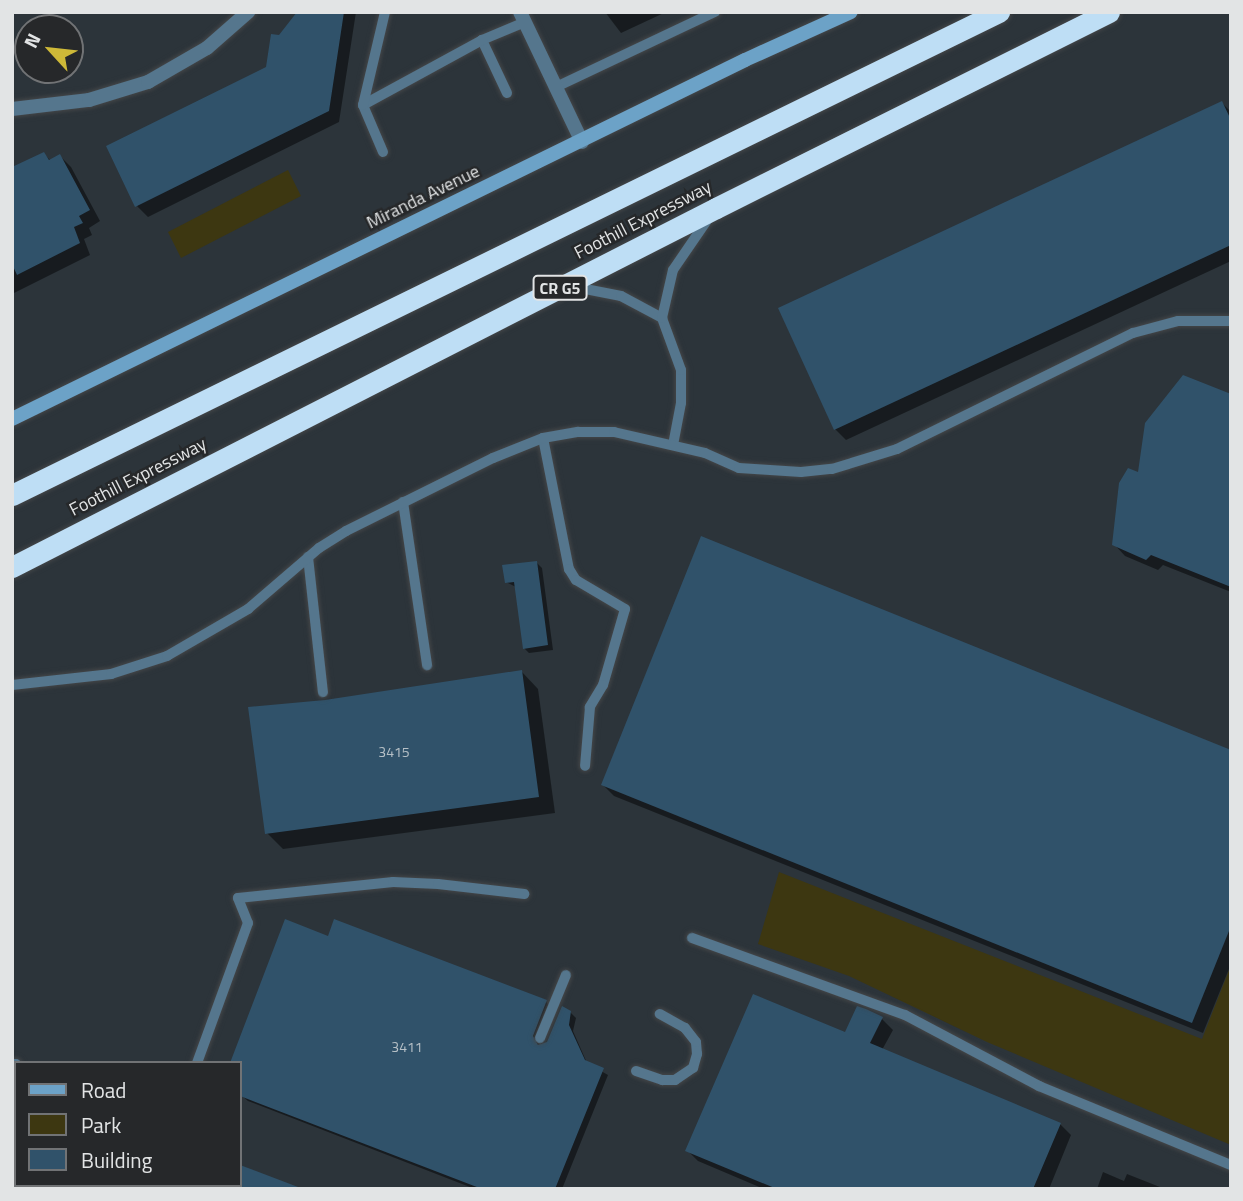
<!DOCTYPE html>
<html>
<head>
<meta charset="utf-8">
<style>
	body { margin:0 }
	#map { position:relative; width:1243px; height:1201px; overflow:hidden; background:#26282a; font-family:"Titillium Web",sans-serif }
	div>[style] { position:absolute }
	.built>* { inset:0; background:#2c343a }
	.green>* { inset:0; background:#3d3711 }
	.shadow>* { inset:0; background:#0007 }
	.building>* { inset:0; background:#30526a }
	.roads { filter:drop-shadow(0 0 2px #444648) drop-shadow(0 0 2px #444648) }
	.lane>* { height:10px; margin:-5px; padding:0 5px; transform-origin:5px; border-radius:5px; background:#55768d }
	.street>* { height:14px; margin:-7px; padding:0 7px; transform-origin:7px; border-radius:7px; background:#55768d }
	.secondary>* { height:14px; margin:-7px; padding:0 7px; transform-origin:7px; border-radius:7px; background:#6ca2c7 }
	.highway>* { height:21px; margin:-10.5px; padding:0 10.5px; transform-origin:10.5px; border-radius:10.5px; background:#bedef5 }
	span { translate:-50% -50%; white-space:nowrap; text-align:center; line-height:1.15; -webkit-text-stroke:5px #26282a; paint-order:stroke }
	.number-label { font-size:14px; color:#b6c0c6 }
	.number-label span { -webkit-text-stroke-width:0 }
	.shield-label span { padding:2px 5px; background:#26282a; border:2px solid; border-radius:5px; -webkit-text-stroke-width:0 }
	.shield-label { font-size:16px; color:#e2e4e5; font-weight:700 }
	.street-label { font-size:18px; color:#e2e4e5 }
	.frame { position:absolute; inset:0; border:14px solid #e2e4e5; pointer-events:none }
	.legend { position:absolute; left:14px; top:1061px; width:228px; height:126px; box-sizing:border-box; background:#26282a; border:2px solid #717375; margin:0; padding:9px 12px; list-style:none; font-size:21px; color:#e2e4e5 }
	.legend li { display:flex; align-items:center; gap:14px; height:35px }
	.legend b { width:35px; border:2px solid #717375 }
	.north { position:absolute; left:14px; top:14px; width:70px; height:70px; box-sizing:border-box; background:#26282a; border:2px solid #717375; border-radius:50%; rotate:297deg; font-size:19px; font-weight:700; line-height:28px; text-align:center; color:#e2e4e5 }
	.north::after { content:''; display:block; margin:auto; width:24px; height:32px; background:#ceb938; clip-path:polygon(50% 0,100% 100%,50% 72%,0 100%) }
</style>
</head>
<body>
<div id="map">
	<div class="built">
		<div style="clip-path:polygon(evenodd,12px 12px,1231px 12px,1231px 1189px,12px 1189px,12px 12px,28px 28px,70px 28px,70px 70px,28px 70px,28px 28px,12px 12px,16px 1063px,240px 1063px,240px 1185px,16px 1185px,16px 1063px)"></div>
	</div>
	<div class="green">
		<div style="clip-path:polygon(288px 170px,301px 196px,181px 258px,168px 232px)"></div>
		<div style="clip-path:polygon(779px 872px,1202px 1039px,1231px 965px,1231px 1145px,987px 1042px,849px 976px,758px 944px)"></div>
	</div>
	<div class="shadow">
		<div style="clip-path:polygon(300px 12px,356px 12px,339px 122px,148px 217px,137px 206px,267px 68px,279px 37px)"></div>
		<div style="clip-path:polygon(605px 12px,666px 12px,621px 33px)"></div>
		<div style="clip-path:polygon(1222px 103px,1231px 112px,1231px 261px,846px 440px,835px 429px)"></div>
		<div style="clip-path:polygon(44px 154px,51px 161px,60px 156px,71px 167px,100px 221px,89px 228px,92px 235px,84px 239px,90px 255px,12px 294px,12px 169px)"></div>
		<div style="clip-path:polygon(1231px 396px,1231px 592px,1163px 565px,1158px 570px,1125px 556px,1114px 544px,1139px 474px)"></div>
		<div style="clip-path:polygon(537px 563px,542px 568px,553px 650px,529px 653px,524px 648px,516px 587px,506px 582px)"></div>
		<div style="clip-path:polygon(522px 672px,538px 689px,555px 813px,283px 849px,267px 833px,325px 701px)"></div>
		<div style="clip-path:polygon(1231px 752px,1231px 964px,1203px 1033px,614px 796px,603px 785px)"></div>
		<div style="clip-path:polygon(329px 938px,546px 1002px,551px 1007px,537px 1042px,539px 1047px,548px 1043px,570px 1012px,576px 1018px,573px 1031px,587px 1063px,608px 1075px,562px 1189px,475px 1189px,248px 1101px,242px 1096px,240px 1063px)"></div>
		<div style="clip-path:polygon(882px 1019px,893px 1030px,882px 1050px,1060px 1124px,1071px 1135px,1049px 1189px,764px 1189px,698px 1161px,687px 1150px,846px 1034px)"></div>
		<div style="clip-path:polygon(16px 1106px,16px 1185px,100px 1185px,100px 1189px,12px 1189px,12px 1107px)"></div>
		<div style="clip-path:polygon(240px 1167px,296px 1189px,176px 1189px,173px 1185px,240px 1185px)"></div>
		<div style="clip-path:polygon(1103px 1172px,1124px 1181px,1127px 1174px,1165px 1189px,1097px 1189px)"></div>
	</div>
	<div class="building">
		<div style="clip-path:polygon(297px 12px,344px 12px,329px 111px,135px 207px,106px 146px,266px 67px,271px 34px,279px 35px)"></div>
		<div style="clip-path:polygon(1222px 101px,1231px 120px,1231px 245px,834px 430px,778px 308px)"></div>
		<div style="clip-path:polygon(44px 152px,49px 160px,60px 154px,90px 210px,79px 216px,83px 223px,74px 227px,80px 243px,17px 275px,12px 264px,12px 167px)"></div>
		<div style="clip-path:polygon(1183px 375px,1231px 394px,1231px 587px,1151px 555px,1146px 560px,1112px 545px,1119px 483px,1128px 468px,1138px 472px,1145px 423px)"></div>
		<div style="clip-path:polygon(701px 536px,1231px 750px,1231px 926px,1192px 1023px,601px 785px)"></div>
		<div style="clip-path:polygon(537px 561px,548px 645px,523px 649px,514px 582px,505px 583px,502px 565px)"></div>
		<div style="clip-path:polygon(522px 670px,539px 797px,265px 834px,248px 707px,325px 700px)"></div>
		<div style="clip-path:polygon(285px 919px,328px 936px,334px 919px,547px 1000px,533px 1036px,538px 1045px,547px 1042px,562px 1006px,571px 1011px,569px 1025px,585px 1060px,604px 1068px,555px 1189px,482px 1189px,240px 1096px,240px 1063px,230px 1063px)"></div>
		<div style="clip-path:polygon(753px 994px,845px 1032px,857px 1006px,866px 1009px,883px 1017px,870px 1043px,1061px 1123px,1033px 1189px,777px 1189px,685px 1151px)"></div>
		<div style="clip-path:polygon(240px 1165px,298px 1187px,298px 1189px,240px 1189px)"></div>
	</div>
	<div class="roads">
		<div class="lane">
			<div style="left:556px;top:87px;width:176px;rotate:-25.3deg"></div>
			<div style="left:507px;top:93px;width:59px;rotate:-115.3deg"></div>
			<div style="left:482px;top:40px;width:47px;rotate:-22.7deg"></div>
			<div style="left:363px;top:105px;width:136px;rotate:-28.6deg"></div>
			<div style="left:383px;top:152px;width:51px;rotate:-113.1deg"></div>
			<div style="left:363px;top:105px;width:96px;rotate:-76.7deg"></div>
			<div style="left:570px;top:286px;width:52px;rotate:11.1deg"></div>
			<div style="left:621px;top:296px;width:47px;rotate:28.2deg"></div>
			<div style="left:543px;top:438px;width:134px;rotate:78.8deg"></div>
			<div style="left:569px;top:569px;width:13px;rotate:58deg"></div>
			<div style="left:576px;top:580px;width:57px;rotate:30.6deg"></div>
			<div style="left:625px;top:609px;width:79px;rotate:106.1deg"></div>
			<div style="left:603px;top:685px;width:26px;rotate:121deg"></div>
			<div style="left:590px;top:707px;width:59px;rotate:94.8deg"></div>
			<div style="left:673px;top:445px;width:43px;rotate:-79.2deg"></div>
			<div style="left:681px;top:403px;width:33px;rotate:-90deg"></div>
			<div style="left:681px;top:370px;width:55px;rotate:-110.1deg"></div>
			<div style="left:662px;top:318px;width:49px;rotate:-77.1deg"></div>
			<div style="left:673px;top:270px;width:65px;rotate:-55.6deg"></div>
			<div style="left:403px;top:502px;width:165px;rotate:81.6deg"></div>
			<div style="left:308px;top:557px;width:136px;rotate:83.7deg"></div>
			<div style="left:12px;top:685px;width:100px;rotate:-6.3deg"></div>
			<div style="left:111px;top:674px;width:59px;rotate:-17.8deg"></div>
			<div style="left:167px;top:656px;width:94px;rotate:-30.1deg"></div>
			<div style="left:248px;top:609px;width:94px;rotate:-40.7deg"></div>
			<div style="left:319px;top:548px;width:32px;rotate:-32deg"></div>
			<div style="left:346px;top:531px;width:164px;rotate:-26.4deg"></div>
			<div style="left:493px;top:458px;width:54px;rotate:-21.8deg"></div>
			<div style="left:543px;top:438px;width:36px;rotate:-10deg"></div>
			<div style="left:578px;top:432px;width:36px"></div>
			<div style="left:614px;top:432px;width:93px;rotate:13deg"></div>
			<div style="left:705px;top:453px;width:37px;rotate:24deg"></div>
			<div style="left:739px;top:468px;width:62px;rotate:3.7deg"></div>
			<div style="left:801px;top:472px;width:31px;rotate:-6deg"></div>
			<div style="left:832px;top:469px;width:68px;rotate:-17.1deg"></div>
			<div style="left:897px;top:449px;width:263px;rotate:-26.2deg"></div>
			<div style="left:1133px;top:333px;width:47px;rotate:-14.9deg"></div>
			<div style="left:1178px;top:321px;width:53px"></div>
			<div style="left:692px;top:938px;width:226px;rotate:19.9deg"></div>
			<div style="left:905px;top:1015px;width:152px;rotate:27.9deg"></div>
			<div style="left:1039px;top:1086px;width:208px;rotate:22.4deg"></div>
			<div style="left:540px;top:1038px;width:68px;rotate:-67.6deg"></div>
			<div style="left:197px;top:1063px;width:149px;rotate:-70deg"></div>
			<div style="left:248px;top:923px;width:27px;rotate:-112deg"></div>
			<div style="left:238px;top:898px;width:156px;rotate:-5.9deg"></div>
			<div style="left:393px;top:882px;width:45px;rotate:2.5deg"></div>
			<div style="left:438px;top:884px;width:87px;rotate:6.6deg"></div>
			<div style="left:12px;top:1064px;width:4px"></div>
			<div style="left:636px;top:1071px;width:28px;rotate:19deg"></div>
			<div style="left:662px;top:1080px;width:13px"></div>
			<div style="left:675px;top:1080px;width:22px;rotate:-34deg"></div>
			<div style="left:693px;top:1068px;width:15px;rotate:-74deg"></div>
			<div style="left:697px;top:1054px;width:12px;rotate:-95deg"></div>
			<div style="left:696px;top:1042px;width:18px;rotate:-128deg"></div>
			<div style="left:685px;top:1028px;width:29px;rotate:-151deg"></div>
			<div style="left:134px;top:1189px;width:4px;rotate:-76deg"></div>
		</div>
		<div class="street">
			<div style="left:520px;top:12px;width:144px;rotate:64.5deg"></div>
			<div style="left:12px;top:109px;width:78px;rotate:-6.7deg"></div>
			<div style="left:89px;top:100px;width:62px;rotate:-17deg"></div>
			<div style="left:148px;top:82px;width:68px;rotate:-30deg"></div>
			<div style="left:207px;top:48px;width:55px;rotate:-41.3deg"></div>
		</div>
		<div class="secondary">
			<div style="left:12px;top:419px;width:816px;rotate:-26.09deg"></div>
			<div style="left:745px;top:60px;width:116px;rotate:-24.4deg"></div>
		</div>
		<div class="highway">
			<div style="left:12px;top:495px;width:1099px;rotate:-26.08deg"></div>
			<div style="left:12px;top:567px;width:790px;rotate:-27.02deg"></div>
			<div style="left:716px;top:208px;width:439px;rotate:-26.5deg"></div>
		</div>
	</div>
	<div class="number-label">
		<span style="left:394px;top:752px">3415</span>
		<span style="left:407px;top:1047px">3411</span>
	</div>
	<div class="shield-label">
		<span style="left:560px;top:288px">CR G5</span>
	</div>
	<div class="street-label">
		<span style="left:423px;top:197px;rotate:-26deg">Miranda Avenue</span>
		<span style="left:643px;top:220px;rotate:-27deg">Foothill Expressway</span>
		<span style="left:138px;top:477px;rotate:-27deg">Foothill Expressway</span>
	</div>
	<div class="frame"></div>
	<ul class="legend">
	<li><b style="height:9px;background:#6ca2c7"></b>Road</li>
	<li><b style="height:19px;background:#3d3711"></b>Park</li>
	<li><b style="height:19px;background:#30526a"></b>Building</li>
	</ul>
	<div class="north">N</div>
</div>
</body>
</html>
